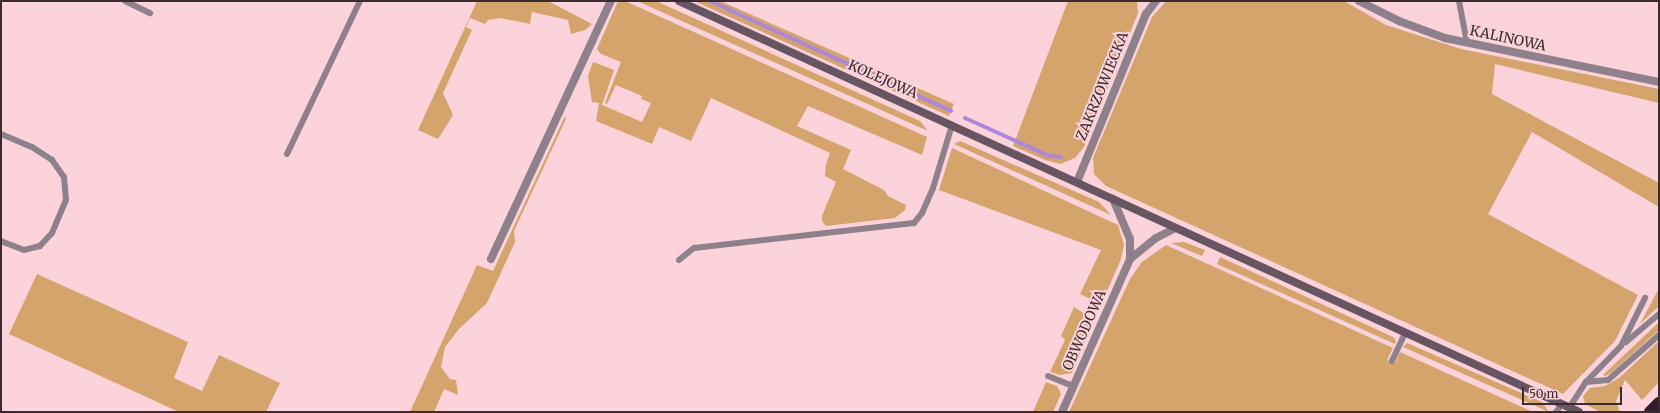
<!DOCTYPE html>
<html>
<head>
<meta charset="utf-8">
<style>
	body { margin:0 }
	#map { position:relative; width:1660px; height:413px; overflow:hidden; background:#fcd3da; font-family:Merriweather,serif }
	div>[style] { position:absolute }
	.green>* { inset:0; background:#d5a46d }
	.stream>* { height:4px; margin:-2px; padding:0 2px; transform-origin:2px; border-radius:2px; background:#ad88d9 }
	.lane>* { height:6px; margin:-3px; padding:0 3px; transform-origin:3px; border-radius:3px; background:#8e818b }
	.street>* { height:8px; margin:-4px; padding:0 4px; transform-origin:4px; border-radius:4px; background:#8e818b }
	.secondary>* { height:8px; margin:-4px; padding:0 4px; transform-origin:4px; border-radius:4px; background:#675562 }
	.highway>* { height:12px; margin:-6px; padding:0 6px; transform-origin:6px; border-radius:6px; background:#341d2f }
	span { translate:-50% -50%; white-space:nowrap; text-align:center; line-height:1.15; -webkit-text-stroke:4px #fcd3da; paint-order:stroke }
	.street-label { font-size:14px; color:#3b2c2f }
	.frame { position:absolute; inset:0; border:2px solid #3b2c2f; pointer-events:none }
	.scale { position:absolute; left:1522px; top:387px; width:100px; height:18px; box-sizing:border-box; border:2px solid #3b2c2f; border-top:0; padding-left:5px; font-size:12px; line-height:14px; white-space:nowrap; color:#3b2c2f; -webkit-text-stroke:3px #fcd3da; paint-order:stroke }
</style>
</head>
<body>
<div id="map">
	<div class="green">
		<div style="clip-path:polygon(477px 1px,548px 1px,592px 24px,585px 30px,571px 34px,568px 20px,532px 12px,530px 24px,500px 18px,488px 20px,485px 24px,470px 18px,466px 27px,472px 30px,443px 93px,453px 115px,438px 139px,418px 130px)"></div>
		<div style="clip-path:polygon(618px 1px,625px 1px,927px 137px,922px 155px,808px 106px,797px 126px,851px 150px,843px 169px,884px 190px,888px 196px,906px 205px,905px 210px,895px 218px,826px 226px,822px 221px,822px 216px,836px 182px,825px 176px,826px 164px,830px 153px,711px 98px,691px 141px,659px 127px,652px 144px,596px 121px,599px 103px,592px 102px,588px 76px,593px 62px,614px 70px,602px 105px,642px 122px,651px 103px,641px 99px,642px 96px,616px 85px,607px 104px,605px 103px,621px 62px,601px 54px,597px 49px)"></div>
		<div style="clip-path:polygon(637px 1px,656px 1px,920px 121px,928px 131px)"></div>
		<div style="clip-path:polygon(694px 1px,720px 1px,954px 104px,949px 116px)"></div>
		<div style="clip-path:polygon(1068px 1px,1137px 1px,1138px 13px,1084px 147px,1075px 158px,1060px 164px,1045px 160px,1013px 146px)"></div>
		<div style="clip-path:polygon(1166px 1px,1344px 1px,1386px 25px,1461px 49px,1659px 89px,1659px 103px,1495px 64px,1492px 94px,1659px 183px,1659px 207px,1532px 132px,1488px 214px,1638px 295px,1615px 341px,1563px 394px,1106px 186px,1094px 174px,1093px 158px,1152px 17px)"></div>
		<div style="clip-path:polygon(565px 116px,566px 119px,514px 231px,515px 242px,487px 303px,459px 329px,445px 347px,441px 367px,450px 379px,456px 380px,458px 395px,444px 389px,434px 412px,410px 412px,477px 265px,493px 271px)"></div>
		<div style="clip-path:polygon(960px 141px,1099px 202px,1111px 215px,954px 144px)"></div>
		<div style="clip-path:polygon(952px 148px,1118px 225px,1124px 245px,1121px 259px,1104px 298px,1097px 302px,1080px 294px,1101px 250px,939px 190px)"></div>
		<div style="clip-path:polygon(1184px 242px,1205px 250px,1202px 256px,1171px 243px)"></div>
		<div style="clip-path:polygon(1166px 245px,1393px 348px,1387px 360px,1395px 363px,1400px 352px,1533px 412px,1069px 412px,1130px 279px,1142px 262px)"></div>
		<div style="clip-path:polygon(1220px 257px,1393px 337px,1396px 341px,1395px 344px,1217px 264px)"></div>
		<div style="clip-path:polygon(37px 274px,188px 342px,174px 378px,202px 391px,219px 355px,280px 383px,266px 412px,179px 412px,9px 334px)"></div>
		<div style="clip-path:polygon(1659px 288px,1659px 306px,1640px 324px)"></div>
		<div style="clip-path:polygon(1074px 307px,1093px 319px,1092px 324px,1072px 373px,1060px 375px,1050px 372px,1065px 340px,1061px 336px)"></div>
		<div style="clip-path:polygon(1659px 322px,1659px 330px,1612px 372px,1606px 376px,1603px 375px)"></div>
		<div style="clip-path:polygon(1659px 341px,1659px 382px,1642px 400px,1625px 380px,1616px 401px,1620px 412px,1600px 412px,1585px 404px,1583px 396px,1590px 388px,1605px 386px,1619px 378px)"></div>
		<div style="clip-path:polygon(1407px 343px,1542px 402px,1549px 412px,1403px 347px)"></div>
		<div style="clip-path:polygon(1046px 382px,1057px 386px,1061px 394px,1053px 412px,1033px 412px)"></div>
	</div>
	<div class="stream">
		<div style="left:710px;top:1px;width:265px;rotate:24.5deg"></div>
		<div style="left:965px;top:118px;width:92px;rotate:24.3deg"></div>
		<div style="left:1049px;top:156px;width:12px;rotate:5deg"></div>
	</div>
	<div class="lane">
		<div style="left:125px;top:1px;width:28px;rotate:26deg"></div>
		<div style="left:1459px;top:1px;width:43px;rotate:79.2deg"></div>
		<div style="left:1px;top:134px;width:34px;rotate:23deg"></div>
		<div style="left:32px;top:147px;width:24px;rotate:33deg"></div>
		<div style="left:52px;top:160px;width:21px;rotate:55deg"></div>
		<div style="left:64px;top:177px;width:23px;rotate:85deg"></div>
		<div style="left:66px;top:200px;width:36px;rotate:113deg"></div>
		<div style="left:52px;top:233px;width:18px;rotate:133deg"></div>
		<div style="left:40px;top:246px;width:16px;rotate:166deg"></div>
		<div style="left:24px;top:250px;width:25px;rotate:-159deg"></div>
		<div style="left:287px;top:154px;width:170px;rotate:-64.5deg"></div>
		<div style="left:679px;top:260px;width:19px;rotate:-39deg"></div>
		<div style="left:694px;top:248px;width:221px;rotate:-6.5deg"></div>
		<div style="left:914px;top:223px;width:13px;rotate:-51deg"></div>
		<div style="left:922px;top:213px;width:27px;rotate:-66deg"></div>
		<div style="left:933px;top:188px;width:66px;rotate:-73.2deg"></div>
		<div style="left:1626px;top:342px;width:43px;rotate:-40.3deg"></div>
		<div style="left:1392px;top:361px;width:31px;rotate:-65deg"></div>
		<div style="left:1048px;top:376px;width:27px;rotate:22deg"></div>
		<div style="left:1586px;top:382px;width:22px;rotate:-5deg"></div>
		<div style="left:1608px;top:380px;width:68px;rotate:-41.4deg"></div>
		<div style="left:1569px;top:408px;width:31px;rotate:-57deg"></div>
		<div style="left:1586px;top:382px;width:50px;rotate:-45.8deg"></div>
		<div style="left:1621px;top:346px;width:54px;rotate:-63.4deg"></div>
		<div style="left:1556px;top:412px;width:10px;rotate:-53deg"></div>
	</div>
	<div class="street">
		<div style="left:1359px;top:1px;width:45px;rotate:26.6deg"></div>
		<div style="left:1399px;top:21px;width:49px;rotate:20.3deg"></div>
		<div style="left:1445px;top:38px;width:218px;rotate:11.6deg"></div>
		<div style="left:1077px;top:182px;width:182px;rotate:-67.7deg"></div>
		<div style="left:1146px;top:14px;width:16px;rotate:-52deg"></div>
		<div style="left:1113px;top:199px;width:43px;rotate:67deg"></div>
		<div style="left:1130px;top:239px;width:20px;rotate:90deg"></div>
		<div style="left:491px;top:259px;width:285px;rotate:-65.1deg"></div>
		<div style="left:1062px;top:412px;width:167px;rotate:-66deg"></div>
		<div style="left:1130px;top:259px;width:33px;rotate:-39deg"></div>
		<div style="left:1156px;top:238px;width:22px;rotate:-27deg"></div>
	</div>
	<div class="secondary">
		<div style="left:679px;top:1px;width:989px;rotate:24.54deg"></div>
	</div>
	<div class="highway">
		<div style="left:1650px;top:412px;width:13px;rotate:-45deg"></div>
	</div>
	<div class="street-label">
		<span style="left:1508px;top:38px;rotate:12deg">KALINOWA</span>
		<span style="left:883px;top:79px;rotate:24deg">KOLEJOWA</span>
		<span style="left:1102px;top:86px;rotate:-68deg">ZAKRZOWIECKA</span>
		<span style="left:1084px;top:330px;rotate:-66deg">OBWODOWA</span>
	</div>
	<div class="frame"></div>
	<div class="scale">50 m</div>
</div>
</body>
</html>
